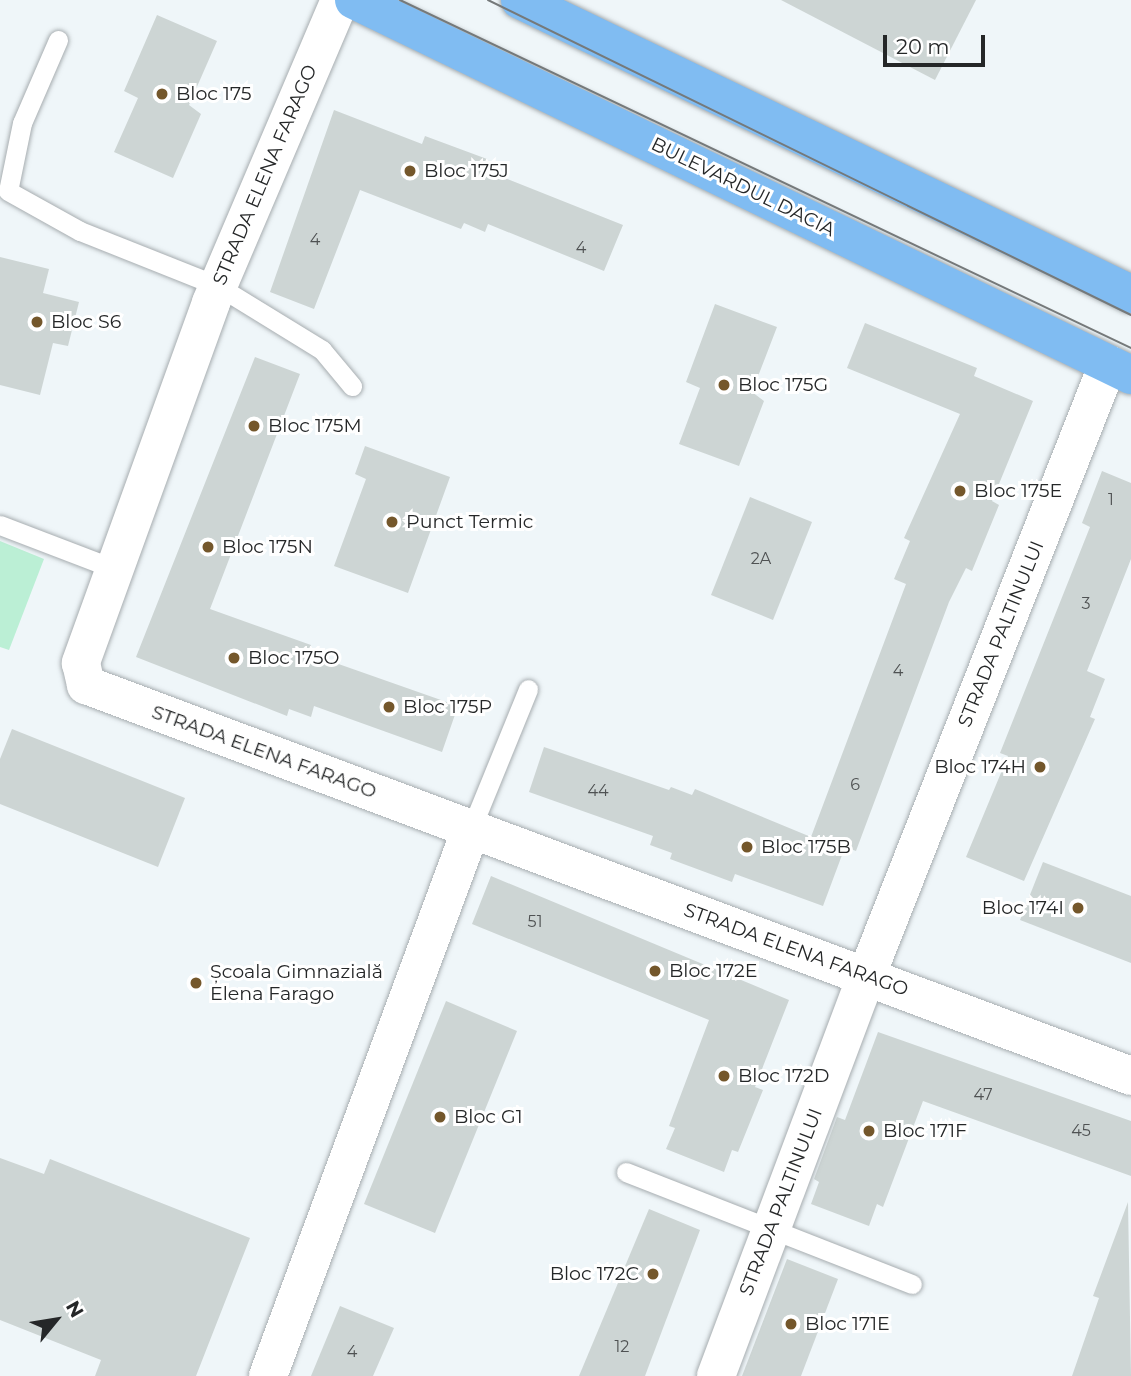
<!DOCTYPE html>
<html>
<head>
<meta charset="utf-8">
<style>
	body { margin:0 }
	#map { position:relative; width:1131px; height:1376px; overflow:hidden; background:#eff6f9; font-family:Montserrat,sans-serif }
	div>[style] { position:absolute }
	.green>* { inset:0; background:#bbefd5 }
	.building>* { inset:0; background:#cdd5d4 }
	.roads { filter:drop-shadow(0 0 2px #a7adb0) drop-shadow(0 0 2px #a7adb0) }
	.lane>* { height:19px; margin:-9.5px; padding:0 9.5px; transform-origin:9.5px; border-radius:9.5px; background:#fff }
	.street>* { height:38px; margin:-19px; padding:0 19px; transform-origin:19px; border-radius:19px; background:#fff }
	.primary>* { height:38px; margin:-19px; padding:0 19px; transform-origin:19px; border-radius:19px; background:#80bcf2 }
	.tram>* { height:2px; margin:-1px; padding:0 1px; transform-origin:1px; border-radius:1px; background:#75797a }
	.dots>* { width:19px; height:19px; translate:-50% -50%; box-sizing:border-box; border:4px solid #fff; border-radius:50% }
	span { translate:-50% -50%; white-space:nowrap; text-align:center; line-height:1.15; -webkit-text-stroke:6px #fff; paint-order:stroke }
	.number-label { font-size:16px; color:#4f5253 }
	.number-label span { -webkit-text-stroke-width:0 }
	.poi-label { font-size:19px; color:#252728 }
	.left { translate:0 -50%; text-align:left }
	.right { translate:-100% -50%; text-align:right }
	.street-label { font-size:19px; color:#252728 }
	.north { position:absolute; left:21px; top:1285px; width:70px; height:70px; -webkit-text-stroke:5px #fff; paint-order:stroke; rotate:60deg; font-size:19px; font-weight:700; line-height:28px; text-align:center; color:#252728 }
	.north::after { content:''; display:block; margin:auto; width:24px; height:32px; background:#252728; clip-path:polygon(50% 0,100% 100%,50% 72%,0 100%) }
	.scale { position:absolute; left:883px; top:35px; width:102px; height:32px; box-sizing:border-box; border:4px solid #252728; border-top:0; padding-left:9px; font-size:21px; line-height:24px; white-space:nowrap; color:#252728; -webkit-text-stroke:5px #fff; paint-order:stroke }
</style>
</head>
<body>
<div id="map">
	<div class="green">
		<div style="clip-path:polygon(0 541px,44px 559px,9px 650px,0 647px)"></div>
	</div>
	<div class="building">
		<div style="clip-path:polygon(781px 0,976px 0,935px 80px)"></div>
		<div style="clip-path:polygon(157px 15px,217px 41px,189px 105px,201px 114px,173px 178px,114px 152px,138px 98px,124px 91px)"></div>
		<div style="clip-path:polygon(334px 110px,422px 144px,425px 136px,487px 159px,485px 165px,507px 174px,505px 178px,623px 225px,604px 271px,488px 224px,485px 232px,464px 223px,461px 229px,360px 190px,314px 309px,270px 292px)"></div>
		<div style="clip-path:polygon(0 257px,49px 269px,43px 293px,79px 302px,68px 346px,53px 343px,40px 395px,0 385px)"></div>
		<div style="clip-path:polygon(715px 304px,777px 327px,752px 392px,764px 401px,739px 466px,679px 444px,700px 388px,686px 382px)"></div>
		<div style="clip-path:polygon(865px 323px,977px 368px,974px 376px,1033px 401px,992px 501px,999px 505px,972px 571px,966px 568px,949px 602px,856px 851px,845px 847px,823px 906px,735px 874px,732px 882px,670px 859px,672px 853px,650px 845px,653px 836px,529px 792px,544px 747px,669px 790px,671px 787px,692px 795px,695px 789px,811px 837px,906px 584px,894px 579px,910px 541px,904px 538px,960px 414px,847px 368px)"></div>
		<div style="clip-path:polygon(255px 357px,300px 374px,210px 609px,311px 645px,309px 651px,330px 661px,458px 706px,442px 752px,314px 706px,311px 717px,289px 709px,287px 716px,136px 657px)"></div>
		<div style="clip-path:polygon(365px 446px,450px 477px,408px 593px,334px 566px,366px 479px,355px 474px)"></div>
		<div style="clip-path:polygon(1102px 471px,1131px 483px,1131px 559px,1087px 671px,1105px 679px,1090px 717px,1095px 719px,1024px 881px,966px 857px,1008px 756px,1000px 753px,1090px 527px,1082px 523px)"></div>
		<div style="clip-path:polygon(750px 497px,812px 522px,773px 620px,711px 595px)"></div>
		<div style="clip-path:polygon(12px 729px,185px 798px,158px 867px,0 804px,0 759px)"></div>
		<div style="clip-path:polygon(1043px 862px,1131px 896px,1131px 963px,1020px 920px)"></div>
		<div style="clip-path:polygon(491px 876px,789px 1000px,755px 1087px,763px 1090px,738px 1152px,732px 1150px,724px 1172px,666px 1149px,675px 1128px,669px 1126px,709px 1020px,472px 924px)"></div>
		<div style="clip-path:polygon(446px 1001px,517px 1031px,435px 1233px,364px 1204px)"></div>
		<div style="clip-path:polygon(878px 1032px,1131px 1121px,1131px 1176px,923px 1101px,883px 1207px,877px 1204px,869px 1226px,811px 1204px,819px 1182px,814px 1179px,837px 1117px,845px 1120px)"></div>
		<div style="clip-path:polygon(0 1158px,44px 1174px,50px 1159px,250px 1238px,196px 1376px,95px 1376px,101px 1360px,0 1320px)"></div>
		<div style="clip-path:polygon(1128px 1202px,1131px 1376px,1072px 1376px,1099px 1298px,1093px 1296px)"></div>
		<div style="clip-path:polygon(649px 1209px,700px 1230px,645px 1376px,579px 1376px)"></div>
		<div style="clip-path:polygon(787px 1259px,838px 1279px,801px 1376px,742px 1376px)"></div>
		<div style="clip-path:polygon(340px 1306px,394px 1328px,373px 1376px,311px 1376px)"></div>
	</div>
	<div class="roads">
		<div class="lane">
			<div style="left:58px;top:40px;width:90px;rotate:113.4deg"></div>
			<div style="left:22px;top:123px;width:69px;rotate:101.6deg"></div>
			<div style="left:8px;top:191px;width:82px;rotate:29.1deg"></div>
			<div style="left:80px;top:231px;width:149px;rotate:21.7deg"></div>
			<div style="left:218px;top:286px;width:122px;rotate:31.6deg"></div>
			<div style="left:322px;top:350px;width:47px;rotate:50.2deg"></div>
			<div style="left:0;top:525px;width:123px;rotate:20.9deg"></div>
			<div style="left:471px;top:829px;width:151px;rotate:-67.8deg"></div>
			<div style="left:626px;top:1172px;width:307px;rotate:21.4deg"></div>
		</div>
		<div class="street">
			<div style="left:340px;top:0;width:329px;rotate:113.1deg"></div>
			<div style="left:211px;top:303px;width:383px;rotate:109.9deg"></div>
			<div style="left:81px;top:663px;width:23px;rotate:77deg"></div>
			<div style="left:86px;top:685px;width:1116px;rotate:20.51deg"></div>
			<div style="left:268px;top:1376px;width:583px;rotate:-69.64deg"></div>
			<div style="left:716px;top:1376px;width:426px;rotate:-69.4deg"></div>
			<div style="left:866px;top:977px;width:659px;rotate:-68.46deg"></div>
		</div>
		<div class="primary">
			<div style="left:354px;top:0;width:863px;rotate:25.76deg"></div>
			<div style="left:520px;top:0;width:678px;rotate:25.7deg"></div>
		</div>
	</div>
	<div class="tram">
		<div style="left:400px;top:0;width:810px;rotate:25.46deg"></div>
		<div style="left:488px;top:0;width:716px;rotate:26.1deg"></div>
	</div>
	<div class="dots">
		<div style="left:162px;top:94px;background:#74572b"></div>
		<div style="left:410px;top:171px;background:#74572b"></div>
		<div style="left:37px;top:322px;background:#74572b"></div>
		<div style="left:724px;top:385px;background:#74572b"></div>
		<div style="left:254px;top:426px;background:#74572b"></div>
		<div style="left:960px;top:491px;background:#74572b"></div>
		<div style="left:392px;top:522px;background:#74572b"></div>
		<div style="left:208px;top:547px;background:#74572b"></div>
		<div style="left:234px;top:658px;background:#74572b"></div>
		<div style="left:389px;top:707px;background:#74572b"></div>
		<div style="left:1040px;top:767px;background:#74572b"></div>
		<div style="left:747px;top:847px;background:#74572b"></div>
		<div style="left:1078px;top:908px;background:#74572b"></div>
		<div style="left:655px;top:971px;background:#74572b"></div>
		<div style="left:196px;top:983px;background:#74572b"></div>
		<div style="left:724px;top:1076px;background:#74572b"></div>
		<div style="left:440px;top:1117px;background:#74572b"></div>
		<div style="left:869px;top:1131px;background:#74572b"></div>
		<div style="left:653px;top:1274px;background:#74572b"></div>
		<div style="left:791px;top:1324px;background:#74572b"></div>
	</div>
	<div class="number-label">
		<span style="left:315px;top:240px">4</span>
		<span style="left:581px;top:248px">4</span>
		<span style="left:1111px;top:500px">1</span>
		<span style="left:761px;top:559px">2A</span>
		<span style="left:1086px;top:604px">3</span>
		<span style="left:898px;top:671px">4</span>
		<span style="left:855px;top:785px">6</span>
		<span style="left:598px;top:791px">44</span>
		<span style="left:535px;top:922px">51</span>
		<span style="left:983px;top:1095px">47</span>
		<span style="left:1081px;top:1131px">45</span>
		<span style="left:622px;top:1347px">12</span>
		<span style="left:352px;top:1352px">4</span>
	</div>
	<div class="poi-label">
		<span class="left" style="left:176px;top:94px">Bloc 175</span>
		<span class="left" style="left:424px;top:171px">Bloc 175J</span>
		<span class="left" style="left:51px;top:322px">Bloc S6</span>
		<span class="left" style="left:738px;top:385px">Bloc 175G</span>
		<span class="left" style="left:268px;top:426px">Bloc 175M</span>
		<span class="left" style="left:974px;top:491px">Bloc 175E</span>
		<span class="left" style="left:406px;top:522px">Punct Termic</span>
		<span class="left" style="left:222px;top:547px">Bloc 175N</span>
		<span class="left" style="left:248px;top:658px">Bloc 175O</span>
		<span class="left" style="left:403px;top:707px">Bloc 175P</span>
		<span class="right" style="left:1026px;top:767px">Bloc 174H</span>
		<span class="left" style="left:761px;top:847px">Bloc 175B</span>
		<span class="right" style="left:1064px;top:908px">Bloc 174I</span>
		<span class="left" style="left:669px;top:971px">Bloc 172E</span>
		<span class="left" style="left:210px;top:983px">Școala Gimnazială<br>Elena Farago</span>
		<span class="left" style="left:738px;top:1076px">Bloc 172D</span>
		<span class="left" style="left:454px;top:1117px">Bloc G1</span>
		<span class="left" style="left:883px;top:1131px">Bloc 171F</span>
		<span class="right" style="left:639px;top:1274px">Bloc 172C</span>
		<span class="left" style="left:805px;top:1324px">Bloc 171E</span>
	</div>
	<div class="street-label">
		<span style="left:265px;top:175px;rotate:-67deg">STRADA ELENA FARAGO</span>
		<span style="left:743px;top:187px;rotate:26deg">BULEVARDUL DACIA</span>
		<span style="left:1001px;top:634px;rotate:-68deg">STRADA PALTINULUI</span>
		<span style="left:264px;top:752px;rotate:20deg">STRADA ELENA FARAGO</span>
		<span style="left:796px;top:950px;rotate:20deg">STRADA ELENA FARAGO</span>
		<span style="left:781px;top:1202px;rotate:-69deg">STRADA PALTINULUI</span>
	</div>
	<div class="north">N</div>
	<div class="scale">20 m</div>
</div>
</body>
</html>
